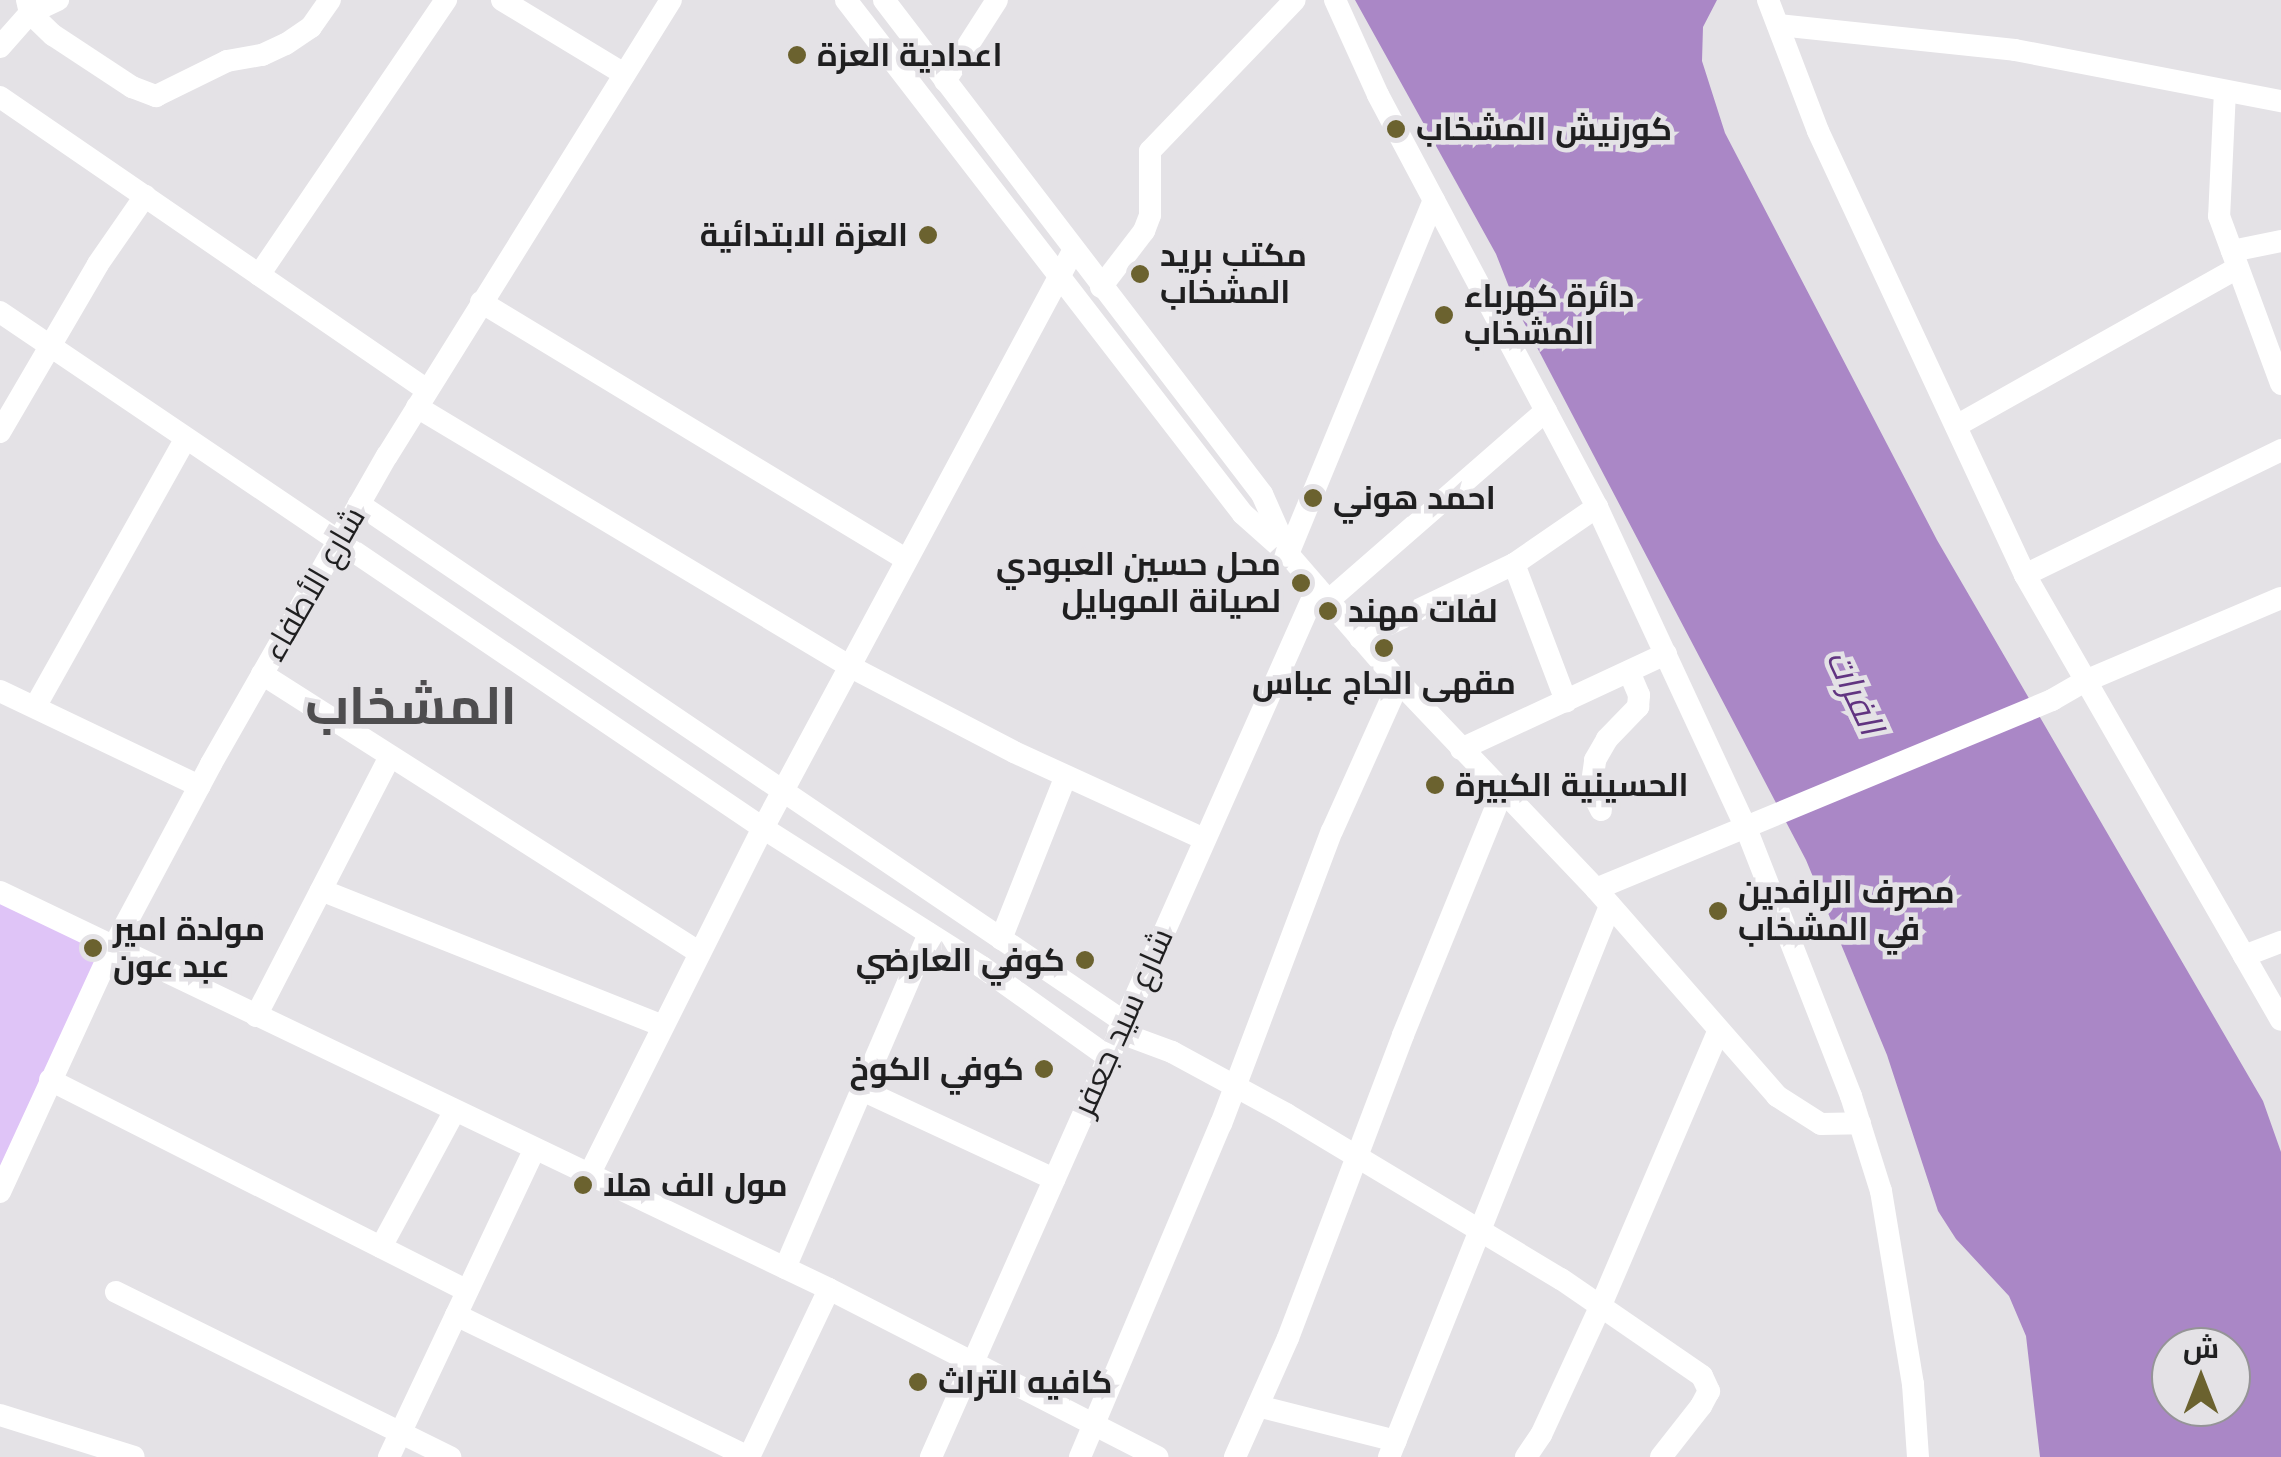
<!DOCTYPE html>
<html>
<head>
<meta charset="utf-8">
<style>
	body { margin:0 }
	#map { position:relative; width:2281px; height:1457px; overflow:hidden; background:#e4e2e6; font-family:Arial,Cairo,sans-serif }
	div>[style] { position:absolute }
	.green>* { inset:0; background:#dfc4f7 }
	.water>* { inset:0; background:#aa87c6 }
	.minor>* { height:22px; margin:-11px; padding:0 11px; transform-origin:11px; border-radius:11px; background:#fff }
	.dots>* { width:28px; height:28px; translate:-50% -50%; box-sizing:border-box; border:5px solid #e4e2e6; border-radius:50% }
	span { translate:-50% -50%; white-space:nowrap; text-align:center; line-height:1.15; -webkit-text-stroke:9px #e4e2e6; paint-order:stroke }
	.poi-label { font-size:32px; color:#1f1f20; font-weight:700 }
	.left { translate:0 -50%; text-align:left }
	.right { translate:-100% -50%; text-align:right }
	.street-label { font-size:32px; color:#1f1f20 }
	.water-label { font-size:35px; color:#613481; font-style:italic }
	.town-label { font-size:52px; color:#4e4d4f; font-weight:700 }
	.north { position:absolute; left:2151px; top:1327px; width:100px; height:100px; box-sizing:border-box; background:#e4e2e6; border:2px solid #959497; border-radius:50%; rotate:0deg; font-size:28px; font-weight:700; line-height:40px; text-align:center; color:#1f1f20 }
	.north::after { content:''; display:block; margin:auto; width:35px; height:45px; background:#6b622f; clip-path:polygon(50% 0,100% 100%,50% 72%,0 100%) }
</style>
</head>
<body>
<div id="map">
	<div class="green">
		<div style="clip-path:polygon(0 898px,106px 948px,0 1166px)"></div>
	</div>
	<div class="water">
		<div style="clip-path:polygon(evenodd,1355px 0,1717px 0,1703px 27px,1702px 61px,1725px 133px,1937px 540px,2263px 1101px,2281px 1152px,2281px 1457px,2040px 1457px,2026px 1336px,2009px 1296px,1956px 1239px,1938px 1211px,1887px 1055px,1806px 860px,1520px 315px,1496px 254px,1355px 0,2171px 1347px,2231px 1347px,2231px 1407px,2171px 1407px,2171px 1347px)"></div>
	</div>
	<div class="minor">
		<div style="left:27px;top:0;width:13px;rotate:77deg"></div>
		<div style="left:30px;top:13px;width:32px;rotate:44deg"></div>
		<div style="left:53px;top:35px;width:95px;rotate:33.4deg"></div>
		<div style="left:132px;top:87px;width:26px;rotate:21deg"></div>
		<div style="left:156px;top:96px;width:79px;rotate:-26.2deg"></div>
		<div style="left:227px;top:61px;width:36px;rotate:-10deg"></div>
		<div style="left:262px;top:55px;width:26px;rotate:-25deg"></div>
		<div style="left:286px;top:44px;width:30px;rotate:-34deg"></div>
		<div style="left:311px;top:27px;width:33px;rotate:-55deg"></div>
		<div style="left:502px;top:0;width:143px;rotate:31.2deg"></div>
		<div style="left:846px;top:0;width:649px;rotate:52.32deg"></div>
		<div style="left:1243px;top:514px;width:60px;rotate:41.6deg"></div>
		<div style="left:1288px;top:554px;width:169px;rotate:49.1deg"></div>
		<div style="left:1399px;top:682px;width:286px;rotate:46.4deg"></div>
		<div style="left:1596px;top:889px;width:275px;rotate:48.8deg"></div>
		<div style="left:1777px;top:1096px;width:52px;rotate:32.5deg"></div>
		<div style="left:1821px;top:1124px;width:39px;rotate:-1deg"></div>
		<div style="left:884px;top:0;width:622px;rotate:52.58deg"></div>
		<div style="left:1262px;top:494px;width:57px;rotate:66.1deg"></div>
		<div style="left:1335px;top:0;width:104px;rotate:65.6deg"></div>
		<div style="left:1378px;top:95px;width:467px;rotate:62deg"></div>
		<div style="left:1597px;top:507px;width:354px;rotate:65.1deg"></div>
		<div style="left:1746px;top:828px;width:288px;rotate:68.6deg"></div>
		<div style="left:1851px;top:1096px;width:100px;rotate:72.5deg"></div>
		<div style="left:1881px;top:1191px;width:196px;rotate:80.6deg"></div>
		<div style="left:1913px;top:1384px;width:73px;rotate:86.1deg"></div>
		<div style="left:1768px;top:0;width:140px;rotate:69.1deg"></div>
		<div style="left:1818px;top:131px;width:490px;rotate:65deg"></div>
		<div style="left:2025px;top:575px;width:513px;rotate:60.09deg"></div>
		<div style="left:1778px;top:25px;width:238px;rotate:6deg"></div>
		<div style="left:2015px;top:50px;width:271px;rotate:10.9deg"></div>
		<div style="left:0;top:47px;width:45px;rotate:-48.6deg"></div>
		<div style="left:30px;top:13px;width:31px;rotate:-25deg"></div>
		<div style="left:945px;top:81px;width:96px;rotate:-57.3deg"></div>
		<div style="left:2225px;top:91px;width:125px;rotate:92.7deg"></div>
		<div style="left:2219px;top:216px;width:179px;rotate:69.7deg"></div>
		<div style="left:0;top:97px;width:518px;rotate:34.46deg"></div>
		<div style="left:2232px;top:251px;width:50px;rotate:-11.5deg"></div>
		<div style="left:259px;top:275px;width:333px;rotate:-55.8deg"></div>
		<div style="left:1101px;top:287px;width:71px;rotate:-52.5deg"></div>
		<div style="left:1144px;top:231px;width:17px;rotate:-69deg"></div>
		<div style="left:1150px;top:215px;width:64px;rotate:-90deg"></div>
		<div style="left:1150px;top:151px;width:209px;rotate:-46.2deg"></div>
		<div style="left:481px;top:302px;width:497px;rotate:31.2deg"></div>
		<div style="left:0;top:312px;width:921px;rotate:34.07deg"></div>
		<div style="left:763px;top:828px;width:259px;rotate:32.4deg"></div>
		<div style="left:982px;top:967px;width:155px;rotate:35.5deg"></div>
		<div style="left:417px;top:407px;width:504px;rotate:30.94deg"></div>
		<div style="left:849px;top:666px;width:186px;rotate:27.5deg"></div>
		<div style="left:1014px;top:752px;width:209px;rotate:24.6deg"></div>
		<div style="left:1956px;top:426px;width:323px;rotate:-29.3deg"></div>
		<div style="left:0;top:432px;width:194px;rotate:-59.7deg"></div>
		<div style="left:98px;top:264px;width:83px;rotate:-55.3deg"></div>
		<div style="left:359px;top:504px;width:922px;rotate:34.09deg"></div>
		<div style="left:1288px;top:554px;width:383px;rotate:-67.6deg"></div>
		<div style="left:1514px;top:564px;width:147px;rotate:69.2deg"></div>
		<div style="left:2025px;top:575px;width:285px;rotate:-26deg"></div>
		<div style="left:1329px;top:600px;width:288px;rotate:-41.1deg"></div>
		<div style="left:1360px;top:638px;width:171px;rotate:-25.7deg"></div>
		<div style="left:1514px;top:564px;width:101px;rotate:-34.5deg"></div>
		<div style="left:262px;top:674px;width:519px;rotate:32.5deg"></div>
		<div style="left:0;top:691px;width:221px;rotate:25.5deg"></div>
		<div style="left:35px;top:707px;width:308px;rotate:-60.7deg"></div>
		<div style="left:1461px;top:749px;width:226px;rotate:-24.9deg"></div>
		<div style="left:1601px;top:810px;width:22px;rotate:-117deg"></div>
		<div style="left:1591px;top:790px;width:30px;rotate:-82deg"></div>
		<div style="left:1595px;top:760px;width:24px;rotate:-60deg"></div>
		<div style="left:1607px;top:739px;width:45px;rotate:-45.9deg"></div>
		<div style="left:1638px;top:707px;width:12px;rotate:-85deg"></div>
		<div style="left:1639px;top:695px;width:25px;rotate:-113deg"></div>
		<div style="left:1596px;top:889px;width:494px;rotate:-22.5deg"></div>
		<div style="left:2052px;top:700px;width:36px;rotate:-30deg"></div>
		<div style="left:2083px;top:682px;width:215px;rotate:-23deg"></div>
		<div style="left:321px;top:890px;width:368px;rotate:21.7deg"></div>
		<div style="left:0;top:892px;width:919px;rotate:25.59deg"></div>
		<div style="left:829px;top:1289px;width:369px;rotate:27.1deg"></div>
		<div style="left:1001px;top:939px;width:175px;rotate:-68.3deg"></div>
		<div style="left:2244px;top:956px;width:40px;rotate:-21deg"></div>
		<div style="left:256px;top:1016px;width:292px;rotate:-62.7deg"></div>
		<div style="left:1118px;top:1032px;width:58px;rotate:20.3deg"></div>
		<div style="left:1172px;top:1052px;width:130px;rotate:28.5deg"></div>
		<div style="left:1286px;top:1114px;width:321px;rotate:31deg"></div>
		<div style="left:1561px;top:1279px;width:171px;rotate:34.5deg"></div>
		<div style="left:1702px;top:1376px;width:17px;rotate:65deg"></div>
		<div style="left:1709px;top:1391px;width:17px;rotate:118deg"></div>
		<div style="left:1701px;top:1406px;width:65px;rotate:128.1deg"></div>
		<div style="left:50px;top:1080px;width:467px;rotate:26.8deg"></div>
		<div style="left:862px;top:1090px;width:212px;rotate:24.9deg"></div>
		<div style="left:589px;top:1175px;width:388px;rotate:-63.4deg"></div>
		<div style="left:763px;top:828px;width:655px;rotate:-61.75deg"></div>
		<div style="left:0;top:1192px;width:256px;rotate:-65.3deg"></div>
		<div style="left:107px;top:959px;width:221px;rotate:-61.9deg"></div>
		<div style="left:211px;top:764px;width:355px;rotate:-60.3deg"></div>
		<div style="left:387px;top:456px;width:537px;rotate:-58.09deg"></div>
		<div style="left:381px;top:1247px;width:153px;rotate:-61.6deg"></div>
		<div style="left:785px;top:1268px;width:364px;rotate:-66.7deg"></div>
		<div style="left:116px;top:1292px;width:373px;rotate:26.3deg"></div>
		<div style="left:456px;top:1315px;width:326px;rotate:25.9deg"></div>
		<div style="left:749px;top:1457px;width:186px;rotate:-64.5deg"></div>
		<div style="left:1258px;top:1406px;width:142px;rotate:14.2deg"></div>
		<div style="left:0;top:1415px;width:140px;rotate:17.4deg"></div>
		<div style="left:389px;top:1457px;width:340px;rotate:-64.7deg"></div>
		<div style="left:931px;top:1457px;width:951px;rotate:-66.05deg"></div>
		<div style="left:1080px;top:1457px;width:362px;rotate:-67.1deg"></div>
		<div style="left:1221px;top:1124px;width:313px;rotate:-69.3deg"></div>
		<div style="left:1332px;top:831px;width:163px;rotate:-65.8deg"></div>
		<div style="left:1235px;top:1457px;width:130px;rotate:-66deg"></div>
		<div style="left:1288px;top:1338px;width:324px;rotate:-69.2deg"></div>
		<div style="left:1403px;top:1035px;width:261px;rotate:-67.8deg"></div>
		<div style="left:1389px;top:1457px;width:594px;rotate:-68.14deg"></div>
		<div style="left:1526px;top:1457px;width:27px;rotate:-56deg"></div>
		<div style="left:1541px;top:1435px;width:143px;rotate:-65.2deg"></div>
		<div style="left:1601px;top:1305px;width:299px;rotate:-66.8deg"></div>
	</div>
	<div class="dots">
		<div style="left:797px;top:55px;background:#6b622f"></div>
		<div style="left:1396px;top:129px;background:#6b622f"></div>
		<div style="left:928px;top:235px;background:#6b622f"></div>
		<div style="left:1140px;top:274px;background:#6b622f"></div>
		<div style="left:1444px;top:315px;background:#6b622f"></div>
		<div style="left:1313px;top:498px;background:#6b622f"></div>
		<div style="left:1301px;top:583px;background:#6b622f"></div>
		<div style="left:1328px;top:611px;background:#6b622f"></div>
		<div style="left:1384px;top:648px;background:#6b622f"></div>
		<div style="left:1435px;top:785px;background:#6b622f"></div>
		<div style="left:1718px;top:911px;background:#6b622f"></div>
		<div style="left:93px;top:948px;background:#6b622f"></div>
		<div style="left:1085px;top:960px;background:#6b622f"></div>
		<div style="left:1044px;top:1069px;background:#6b622f"></div>
		<div style="left:583px;top:1185px;background:#6b622f"></div>
		<div style="left:918px;top:1382px;background:#6b622f"></div>
	</div>
	<div class="poi-label">
		<span class="left" style="left:817px;top:55px">اعدادية العزة</span>
		<span class="left" style="left:1416px;top:129px">كورنيش المشخاب</span>
		<span class="right" style="left:908px;top:235px">العزة الابتدائية</span>
		<span class="left" style="left:1160px;top:274px">مكتب بريد<br>المشخاب</span>
		<span class="left" style="left:1464px;top:315px">دائرة كهرباء<br>المشخاب</span>
		<span class="left" style="left:1333px;top:498px">احمد هوني</span>
		<span class="right" style="left:1281px;top:583px">محل حسين العبودي<br>لصيانة الموبايل</span>
		<span class="left" style="left:1348px;top:611px">لفات مهند</span>
		<span style="left:1384px;top:683px">مقهى الحاج عباس</span>
		<span class="left" style="left:1455px;top:785px">الحسينية الكبيرة</span>
		<span class="left" style="left:1738px;top:911px">مصرف الرافدين<br>في المشخاب</span>
		<span class="left" style="left:113px;top:948px">مولدة امير<br>عبد عون</span>
		<span class="right" style="left:1065px;top:960px">كوفي العارضي</span>
		<span class="right" style="left:1024px;top:1069px">كوفي الكوخ</span>
		<span class="left" style="left:603px;top:1185px">مول الف هلا</span>
		<span class="left" style="left:938px;top:1382px">كافيه التراث</span>
	</div>
	<div class="street-label">
		<span style="left:314px;top:584px;rotate:-60deg">شارع الأطفاء</span>
		<span style="left:1123px;top:1022px;rotate:-66deg">شارع سيد جعفر</span>
	</div>
	<div class="water-label">
		<span style="left:1855px;top:692px;rotate:65deg">الفرات</span>
	</div>
	<div class="town-label">
		<span style="left:411px;top:707px">المشخاب</span>
	</div>
	<div class="north">ش</div>
</div>
</body>
</html>
